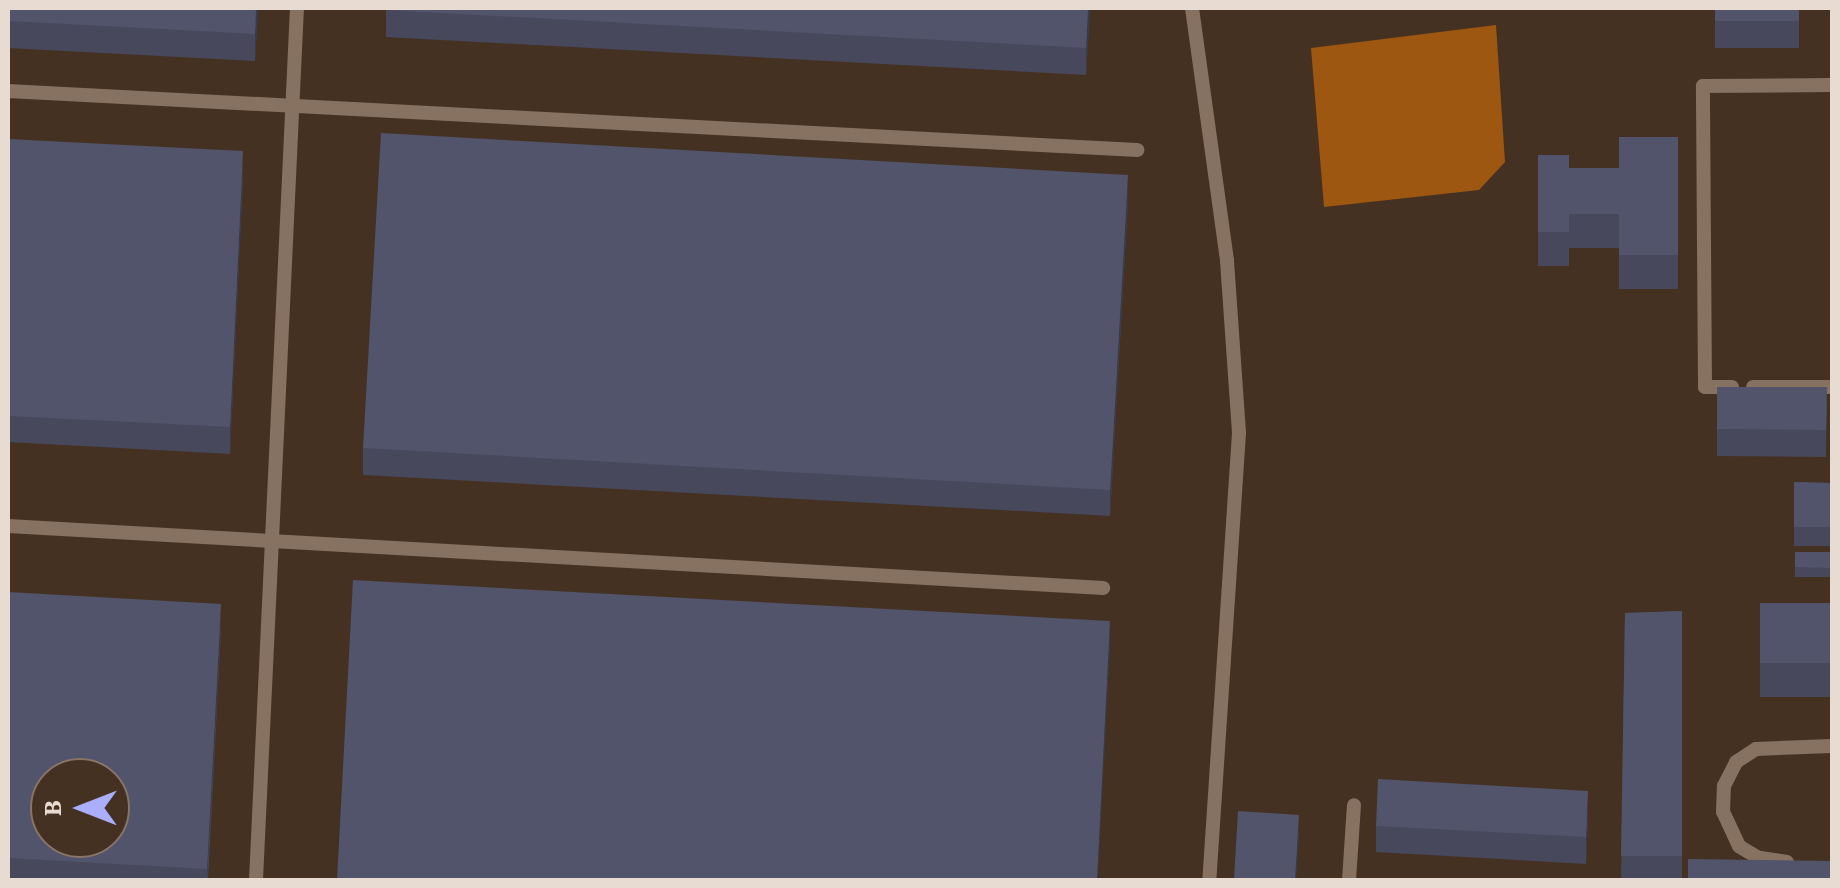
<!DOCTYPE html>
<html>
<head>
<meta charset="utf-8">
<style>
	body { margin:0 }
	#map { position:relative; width:1840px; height:888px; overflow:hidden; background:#443122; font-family:"Crimson Pro",serif }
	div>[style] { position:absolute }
	.water>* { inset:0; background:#9d5711 }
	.service>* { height:14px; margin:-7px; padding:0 7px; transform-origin:7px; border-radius:7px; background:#877160 }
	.wall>* { inset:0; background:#47485c }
	.shaded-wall>* { inset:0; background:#393b4b }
	.building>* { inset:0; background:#52546b }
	span { translate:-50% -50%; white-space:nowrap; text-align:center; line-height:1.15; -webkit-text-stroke:9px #443122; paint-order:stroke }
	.frame { position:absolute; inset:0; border:10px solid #e8dbd2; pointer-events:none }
	.north { position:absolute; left:30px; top:758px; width:100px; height:100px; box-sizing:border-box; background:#443122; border:2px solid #867568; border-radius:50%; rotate:270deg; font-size:28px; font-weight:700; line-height:40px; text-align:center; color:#e8dbd2 }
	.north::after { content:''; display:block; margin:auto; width:35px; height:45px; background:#abaffb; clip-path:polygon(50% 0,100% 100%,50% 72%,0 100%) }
</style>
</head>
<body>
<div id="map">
	<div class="water">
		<div style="clip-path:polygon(1496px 25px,1505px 162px,1479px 190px,1324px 207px,1311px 48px)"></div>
	</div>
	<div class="service">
		<div style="left:1192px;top:8px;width:255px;rotate:82.1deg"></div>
		<div style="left:1227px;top:261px;width:172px;rotate:86deg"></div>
		<div style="left:1239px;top:433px;width:448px;rotate:93.8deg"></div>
		<div style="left:8px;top:91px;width:1131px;rotate:2.99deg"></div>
		<div style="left:1732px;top:387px;width:27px;rotate:180deg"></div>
		<div style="left:1705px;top:387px;width:301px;rotate:-90.4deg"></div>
		<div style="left:1703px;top:86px;width:129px;rotate:-0.4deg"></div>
		<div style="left:1753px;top:387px;width:79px"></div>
		<div style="left:8px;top:526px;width:1097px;rotate:3.24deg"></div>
		<div style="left:1787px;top:862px;width:30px;rotate:-171deg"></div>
		<div style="left:1757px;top:857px;width:21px;rotate:-149deg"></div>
		<div style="left:1739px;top:846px;width:38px;rotate:-115deg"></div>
		<div style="left:1723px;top:812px;width:26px;rotate:-88deg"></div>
		<div style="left:1724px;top:786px;width:27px;rotate:-63deg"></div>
		<div style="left:1736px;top:762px;width:24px;rotate:-33deg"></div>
		<div style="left:1756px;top:749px;width:76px;rotate:-2.3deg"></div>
		<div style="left:256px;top:880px;width:873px;rotate:-87.31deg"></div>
		<div style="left:1349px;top:880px;width:75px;rotate:-86.2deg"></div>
	</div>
	<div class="wall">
		<div style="clip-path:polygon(8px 8px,258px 8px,255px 61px,8px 48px)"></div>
		<div style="clip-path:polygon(386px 8px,1090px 8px,1086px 75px,386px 37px)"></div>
		<div style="clip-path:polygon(1536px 8px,1675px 8px,1675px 9px)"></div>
		<div style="clip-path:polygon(1715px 8px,1799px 8px,1799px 48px,1715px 48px)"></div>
		<div style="clip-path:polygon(1678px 137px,1678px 289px,1619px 289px,1619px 248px,1569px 248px,1569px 266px,1538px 266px,1538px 155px,1569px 168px,1619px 168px)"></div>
		<div style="clip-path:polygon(8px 139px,243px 178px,230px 454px,8px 442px)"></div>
		<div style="clip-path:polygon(1128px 202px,1110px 516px,363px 475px,363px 448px)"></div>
		<div style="clip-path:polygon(1717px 387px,1827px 387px,1826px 457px,1717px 456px)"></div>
		<div style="clip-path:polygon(1794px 482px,1832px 483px,1832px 546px,1794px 546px)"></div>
		<div style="clip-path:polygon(1795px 552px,1832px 552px,1831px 577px,1795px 577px)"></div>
		<div style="clip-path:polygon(8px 592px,221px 630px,208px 880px,8px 880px)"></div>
		<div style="clip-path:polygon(1760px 603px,1832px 603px,1832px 697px,1760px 697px)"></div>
		<div style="clip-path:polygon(1682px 611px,1682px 880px,1621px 880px,1625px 613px)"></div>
		<div style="clip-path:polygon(1588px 818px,1586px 864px,1376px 852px,1376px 826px)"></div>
	</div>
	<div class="shaded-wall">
		<div style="clip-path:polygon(256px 8px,258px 8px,255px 61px,255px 34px)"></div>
		<div style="clip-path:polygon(1088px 8px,1090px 8px,1086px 75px,1086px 48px)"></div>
		<div style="clip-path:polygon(243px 151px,243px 178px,230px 454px,230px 427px)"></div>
		<div style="clip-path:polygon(1128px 175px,1128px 202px,1110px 516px,1110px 490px)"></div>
		<div style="clip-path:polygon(221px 604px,221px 630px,207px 880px,207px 869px)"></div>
		<div style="clip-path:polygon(1110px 621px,1110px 648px,1098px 880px,1097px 880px)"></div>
		<div style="clip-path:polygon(1588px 791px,1588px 818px,1586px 864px,1586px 837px)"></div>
		<div style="clip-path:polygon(1299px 815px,1299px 841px,1296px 880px,1295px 880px)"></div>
	</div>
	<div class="building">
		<div style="clip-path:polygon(8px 8px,256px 8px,255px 34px,8px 21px)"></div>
		<div style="clip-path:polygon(386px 8px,1088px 8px,1086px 48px,386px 10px)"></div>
		<div style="clip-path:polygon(1715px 8px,1799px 8px,1799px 21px,1715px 21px)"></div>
		<div style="clip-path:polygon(381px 133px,1128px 175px,1110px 490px,363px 448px)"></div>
		<div style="clip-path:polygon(1619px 137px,1678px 137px,1678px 255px,1619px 255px,1619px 214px,1569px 214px,1569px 232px,1538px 232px,1538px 155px,1569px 155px,1569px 168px,1619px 168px)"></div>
		<div style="clip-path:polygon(8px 139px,243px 151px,230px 427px,8px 416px)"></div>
		<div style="clip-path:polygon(1717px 387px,1827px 387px,1826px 430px,1717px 429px)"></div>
		<div style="clip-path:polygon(1794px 482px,1832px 483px,1832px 527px,1794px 527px)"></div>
		<div style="clip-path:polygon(1795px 552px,1832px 552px,1831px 568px,1795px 567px)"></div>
		<div style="clip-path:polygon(353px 580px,1110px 621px,1097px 880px,337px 880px)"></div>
		<div style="clip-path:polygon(evenodd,8px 592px,221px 604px,207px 869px,8px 858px,8px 592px,50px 778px,110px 778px,110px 838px,50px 838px,50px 778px)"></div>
		<div style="clip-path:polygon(1760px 603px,1832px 603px,1832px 663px,1760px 663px)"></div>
		<div style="clip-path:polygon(1682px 611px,1682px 856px,1621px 856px,1625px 613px)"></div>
		<div style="clip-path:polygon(1378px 779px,1588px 791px,1586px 837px,1376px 826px)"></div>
		<div style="clip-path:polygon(1238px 811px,1299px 815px,1295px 880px,1234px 880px)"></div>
		<div style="clip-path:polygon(1688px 859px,1832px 861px,1832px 880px,1688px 880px)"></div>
	</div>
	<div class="frame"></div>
	<div class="north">B</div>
</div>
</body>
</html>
